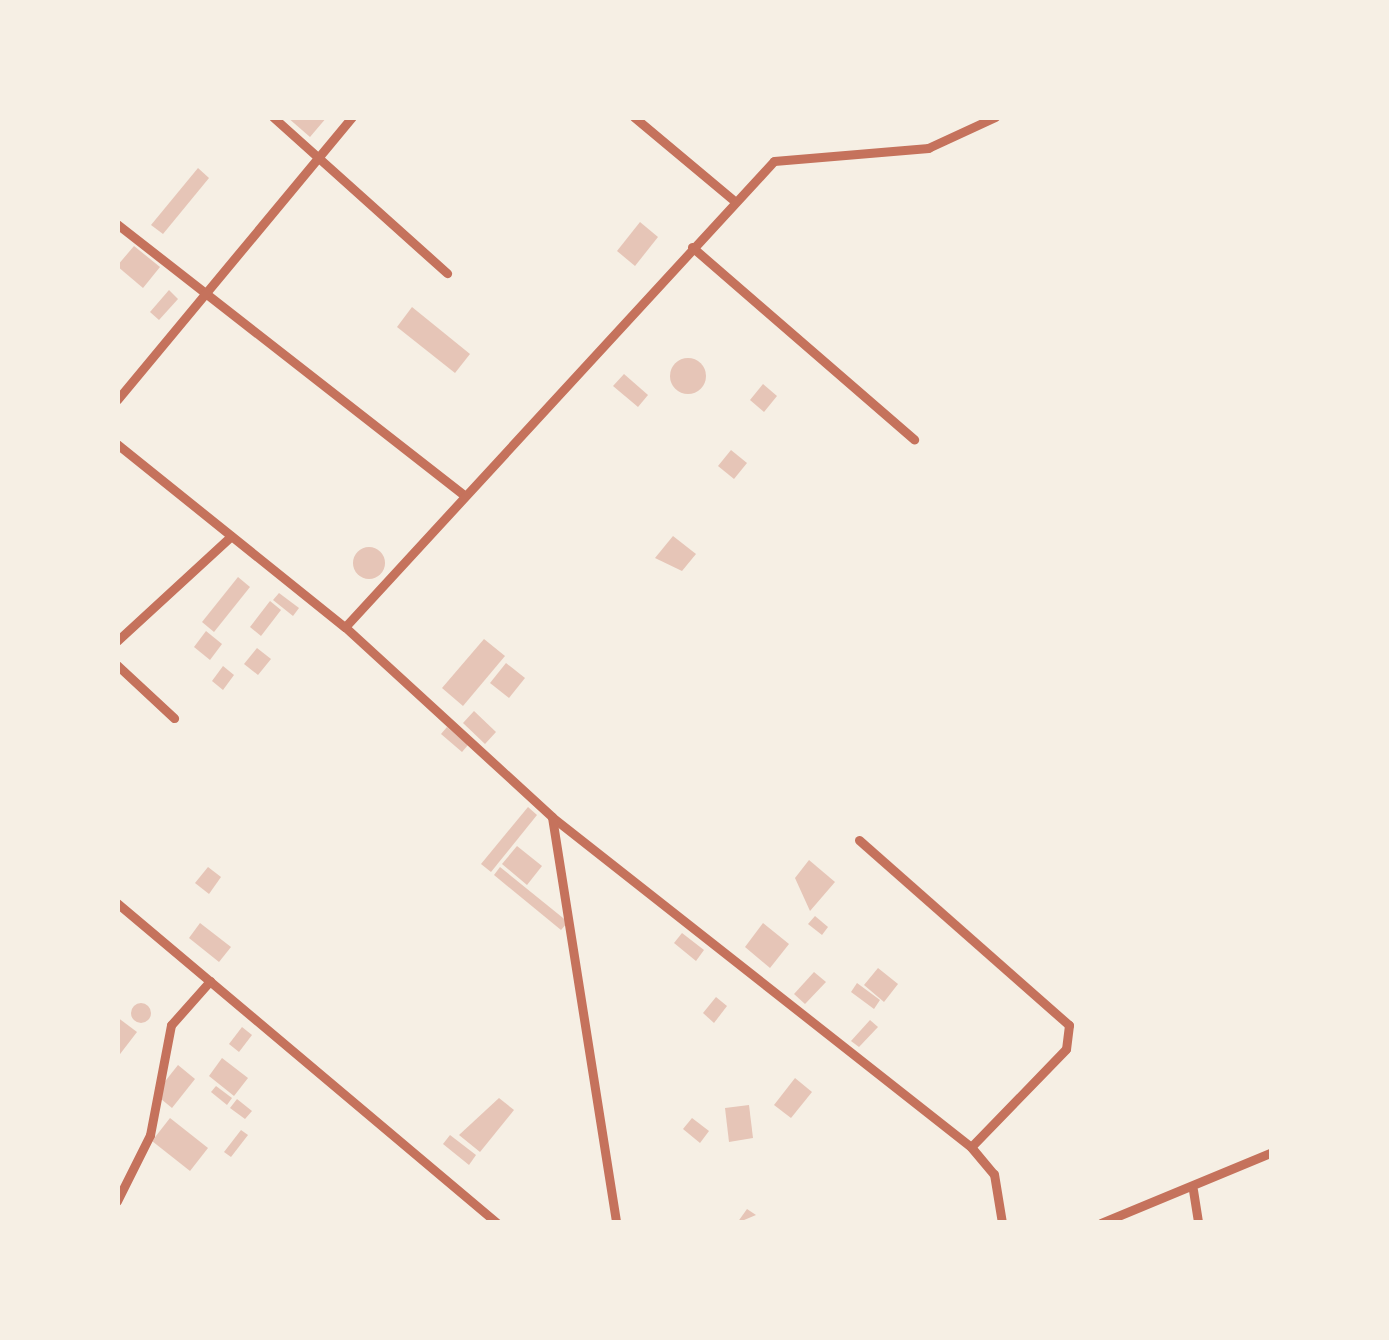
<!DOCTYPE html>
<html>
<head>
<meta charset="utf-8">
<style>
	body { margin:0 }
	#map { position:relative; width:1389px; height:1340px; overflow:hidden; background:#f6efe4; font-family:Mulish,sans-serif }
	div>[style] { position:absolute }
	.building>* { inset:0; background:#e6c5b7 }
	.round { border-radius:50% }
	.minor>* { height:9px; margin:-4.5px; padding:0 4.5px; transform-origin:4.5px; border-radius:4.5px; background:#c5725c }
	span { translate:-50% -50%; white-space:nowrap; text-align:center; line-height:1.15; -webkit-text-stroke:12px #f6efe4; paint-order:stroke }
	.frame { position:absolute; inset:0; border:120px solid #f6efe4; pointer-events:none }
</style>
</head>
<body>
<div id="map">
	<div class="building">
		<div style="clip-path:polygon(287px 117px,327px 117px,310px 137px)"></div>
		<div style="clip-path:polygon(198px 168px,209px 178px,163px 234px,151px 225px)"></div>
		<div style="clip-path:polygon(640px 222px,658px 237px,635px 266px,617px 251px)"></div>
		<div style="clip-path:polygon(134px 246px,160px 267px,143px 288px,117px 266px)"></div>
		<div style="clip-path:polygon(169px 290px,178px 299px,159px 320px,150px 312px)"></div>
		<div style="clip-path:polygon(412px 307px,470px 354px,455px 373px,397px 327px)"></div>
		<div class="round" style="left:670px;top:358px;width:36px;height:36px"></div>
		<div style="clip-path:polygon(624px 374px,648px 395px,638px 407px,613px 386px)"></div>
		<div style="clip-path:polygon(763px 384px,777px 396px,764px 412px,750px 400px)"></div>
		<div style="clip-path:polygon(731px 450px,747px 463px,734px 479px,718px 466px)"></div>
		<div style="clip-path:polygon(673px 536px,696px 554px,682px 571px,655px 558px)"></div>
		<div class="round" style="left:353px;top:547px;width:32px;height:32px"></div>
		<div style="clip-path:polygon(238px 577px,250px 587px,214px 632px,202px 622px)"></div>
		<div style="clip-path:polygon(279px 593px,299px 608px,293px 616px,273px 600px)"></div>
		<div style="clip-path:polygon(270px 601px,281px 610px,261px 636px,250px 627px)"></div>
		<div style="clip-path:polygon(206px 631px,222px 644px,210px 660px,194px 647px)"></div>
		<div style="clip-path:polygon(484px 639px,505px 656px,463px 706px,442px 688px)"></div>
		<div style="clip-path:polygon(257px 648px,271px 659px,258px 675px,244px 664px)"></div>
		<div style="clip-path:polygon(506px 663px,525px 678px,509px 698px,490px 683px)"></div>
		<div style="clip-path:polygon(223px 666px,234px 675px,223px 690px,212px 681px)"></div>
		<div style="clip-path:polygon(474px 711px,496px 732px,485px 744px,463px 723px)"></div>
		<div style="clip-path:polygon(447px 727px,468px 745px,462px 752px,441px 734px)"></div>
		<div style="clip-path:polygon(528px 807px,537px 815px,491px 872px,481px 864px)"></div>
		<div style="clip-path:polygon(517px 846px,542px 866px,527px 885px,502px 864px)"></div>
		<div style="clip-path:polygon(809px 860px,835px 882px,810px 911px,795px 878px)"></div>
		<div style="clip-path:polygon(208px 867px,221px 877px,209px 894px,195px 883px)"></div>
		<div style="clip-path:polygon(500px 867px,568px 922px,561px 930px,494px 875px)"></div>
		<div style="clip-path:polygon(815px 916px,828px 927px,822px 935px,808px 924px)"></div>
		<div style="clip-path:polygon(200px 923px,231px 947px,219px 962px,189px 938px)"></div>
		<div style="clip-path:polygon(763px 923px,789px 944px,770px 968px,745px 947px)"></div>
		<div style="clip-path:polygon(682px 933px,704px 950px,696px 961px,674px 943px)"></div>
		<div style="clip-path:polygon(878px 968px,898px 984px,884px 1002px,864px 985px)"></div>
		<div style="clip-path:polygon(814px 972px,826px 982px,805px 1004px,794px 994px)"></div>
		<div style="clip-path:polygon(857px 983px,880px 1000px,874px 1009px,851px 992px)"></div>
		<div style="clip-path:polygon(716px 997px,727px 1006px,714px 1023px,703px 1013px)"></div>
		<div class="round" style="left:131px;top:1003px;width:20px;height:20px"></div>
		<div style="clip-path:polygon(117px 1017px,137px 1032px,117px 1058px)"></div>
		<div style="clip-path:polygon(870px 1020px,878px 1027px,859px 1047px,851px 1041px)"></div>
		<div style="clip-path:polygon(242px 1027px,252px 1035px,239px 1052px,229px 1044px)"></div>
		<div style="clip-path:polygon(222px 1058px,248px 1078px,234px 1096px,209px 1076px)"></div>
		<div style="clip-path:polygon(178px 1065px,195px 1079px,172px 1108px,155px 1094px)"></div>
		<div style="clip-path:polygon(795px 1078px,812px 1092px,791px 1118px,774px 1105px)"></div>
		<div style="clip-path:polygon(216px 1086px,232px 1098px,227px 1105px,211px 1092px)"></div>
		<div style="clip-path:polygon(499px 1098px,514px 1110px,480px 1152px,459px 1135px)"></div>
		<div style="clip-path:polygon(237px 1099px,252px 1111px,245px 1119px,230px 1108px)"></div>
		<div style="clip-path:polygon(749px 1105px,753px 1138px,729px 1142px,725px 1108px)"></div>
		<div style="clip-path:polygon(170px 1118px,208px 1148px,190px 1171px,152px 1141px)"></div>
		<div style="clip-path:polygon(692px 1118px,709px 1131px,700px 1143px,683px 1129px)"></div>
		<div style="clip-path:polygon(241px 1130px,248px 1135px,231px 1157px,224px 1152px)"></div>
		<div style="clip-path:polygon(450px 1135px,476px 1155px,469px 1165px,443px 1144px)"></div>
		<div style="clip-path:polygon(747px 1209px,756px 1215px,737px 1223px)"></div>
	</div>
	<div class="minor">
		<div style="left:273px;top:117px;width:234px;rotate:41.9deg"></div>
		<div style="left:634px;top:117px;width:128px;rotate:39.9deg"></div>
		<div style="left:117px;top:224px;width:438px;rotate:38deg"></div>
		<div style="left:692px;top:247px;width:294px;rotate:40.9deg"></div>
		<div style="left:117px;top:400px;width:368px;rotate:-50.3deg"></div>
		<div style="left:117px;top:444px;width:292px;rotate:38.8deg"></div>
		<div style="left:345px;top:627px;width:281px;rotate:42.5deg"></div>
		<div style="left:552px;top:817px;width:533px;rotate:38.22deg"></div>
		<div style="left:971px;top:1147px;width:35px;rotate:50deg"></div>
		<div style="left:994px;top:1174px;width:50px;rotate:80.7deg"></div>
		<div style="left:345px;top:627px;width:633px;rotate:-47.37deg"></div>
		<div style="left:774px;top:161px;width:155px;rotate:-4.8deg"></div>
		<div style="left:928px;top:148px;width:74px;rotate:-24.8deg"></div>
		<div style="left:117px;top:641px;width:155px;rotate:-42.6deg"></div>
		<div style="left:117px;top:665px;width:78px;rotate:42.9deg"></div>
		<div style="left:552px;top:817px;width:411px;rotate:81deg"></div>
		<div style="left:859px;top:840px;width:280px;rotate:41.4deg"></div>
		<div style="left:1069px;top:1025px;width:24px;rotate:97deg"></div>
		<div style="left:1066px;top:1049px;width:136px;rotate:134.1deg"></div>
		<div style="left:117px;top:903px;width:497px;rotate:40.1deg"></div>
		<div style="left:1193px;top:1190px;width:33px;rotate:81deg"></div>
		<div style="left:117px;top:1201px;width:74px;rotate:-63.4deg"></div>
		<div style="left:150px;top:1135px;width:112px;rotate:-79.2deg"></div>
		<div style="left:171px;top:1025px;width:59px;rotate:-48.4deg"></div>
		<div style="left:1101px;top:1223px;width:185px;rotate:-22.5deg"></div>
	</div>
	<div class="frame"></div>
</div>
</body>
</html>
